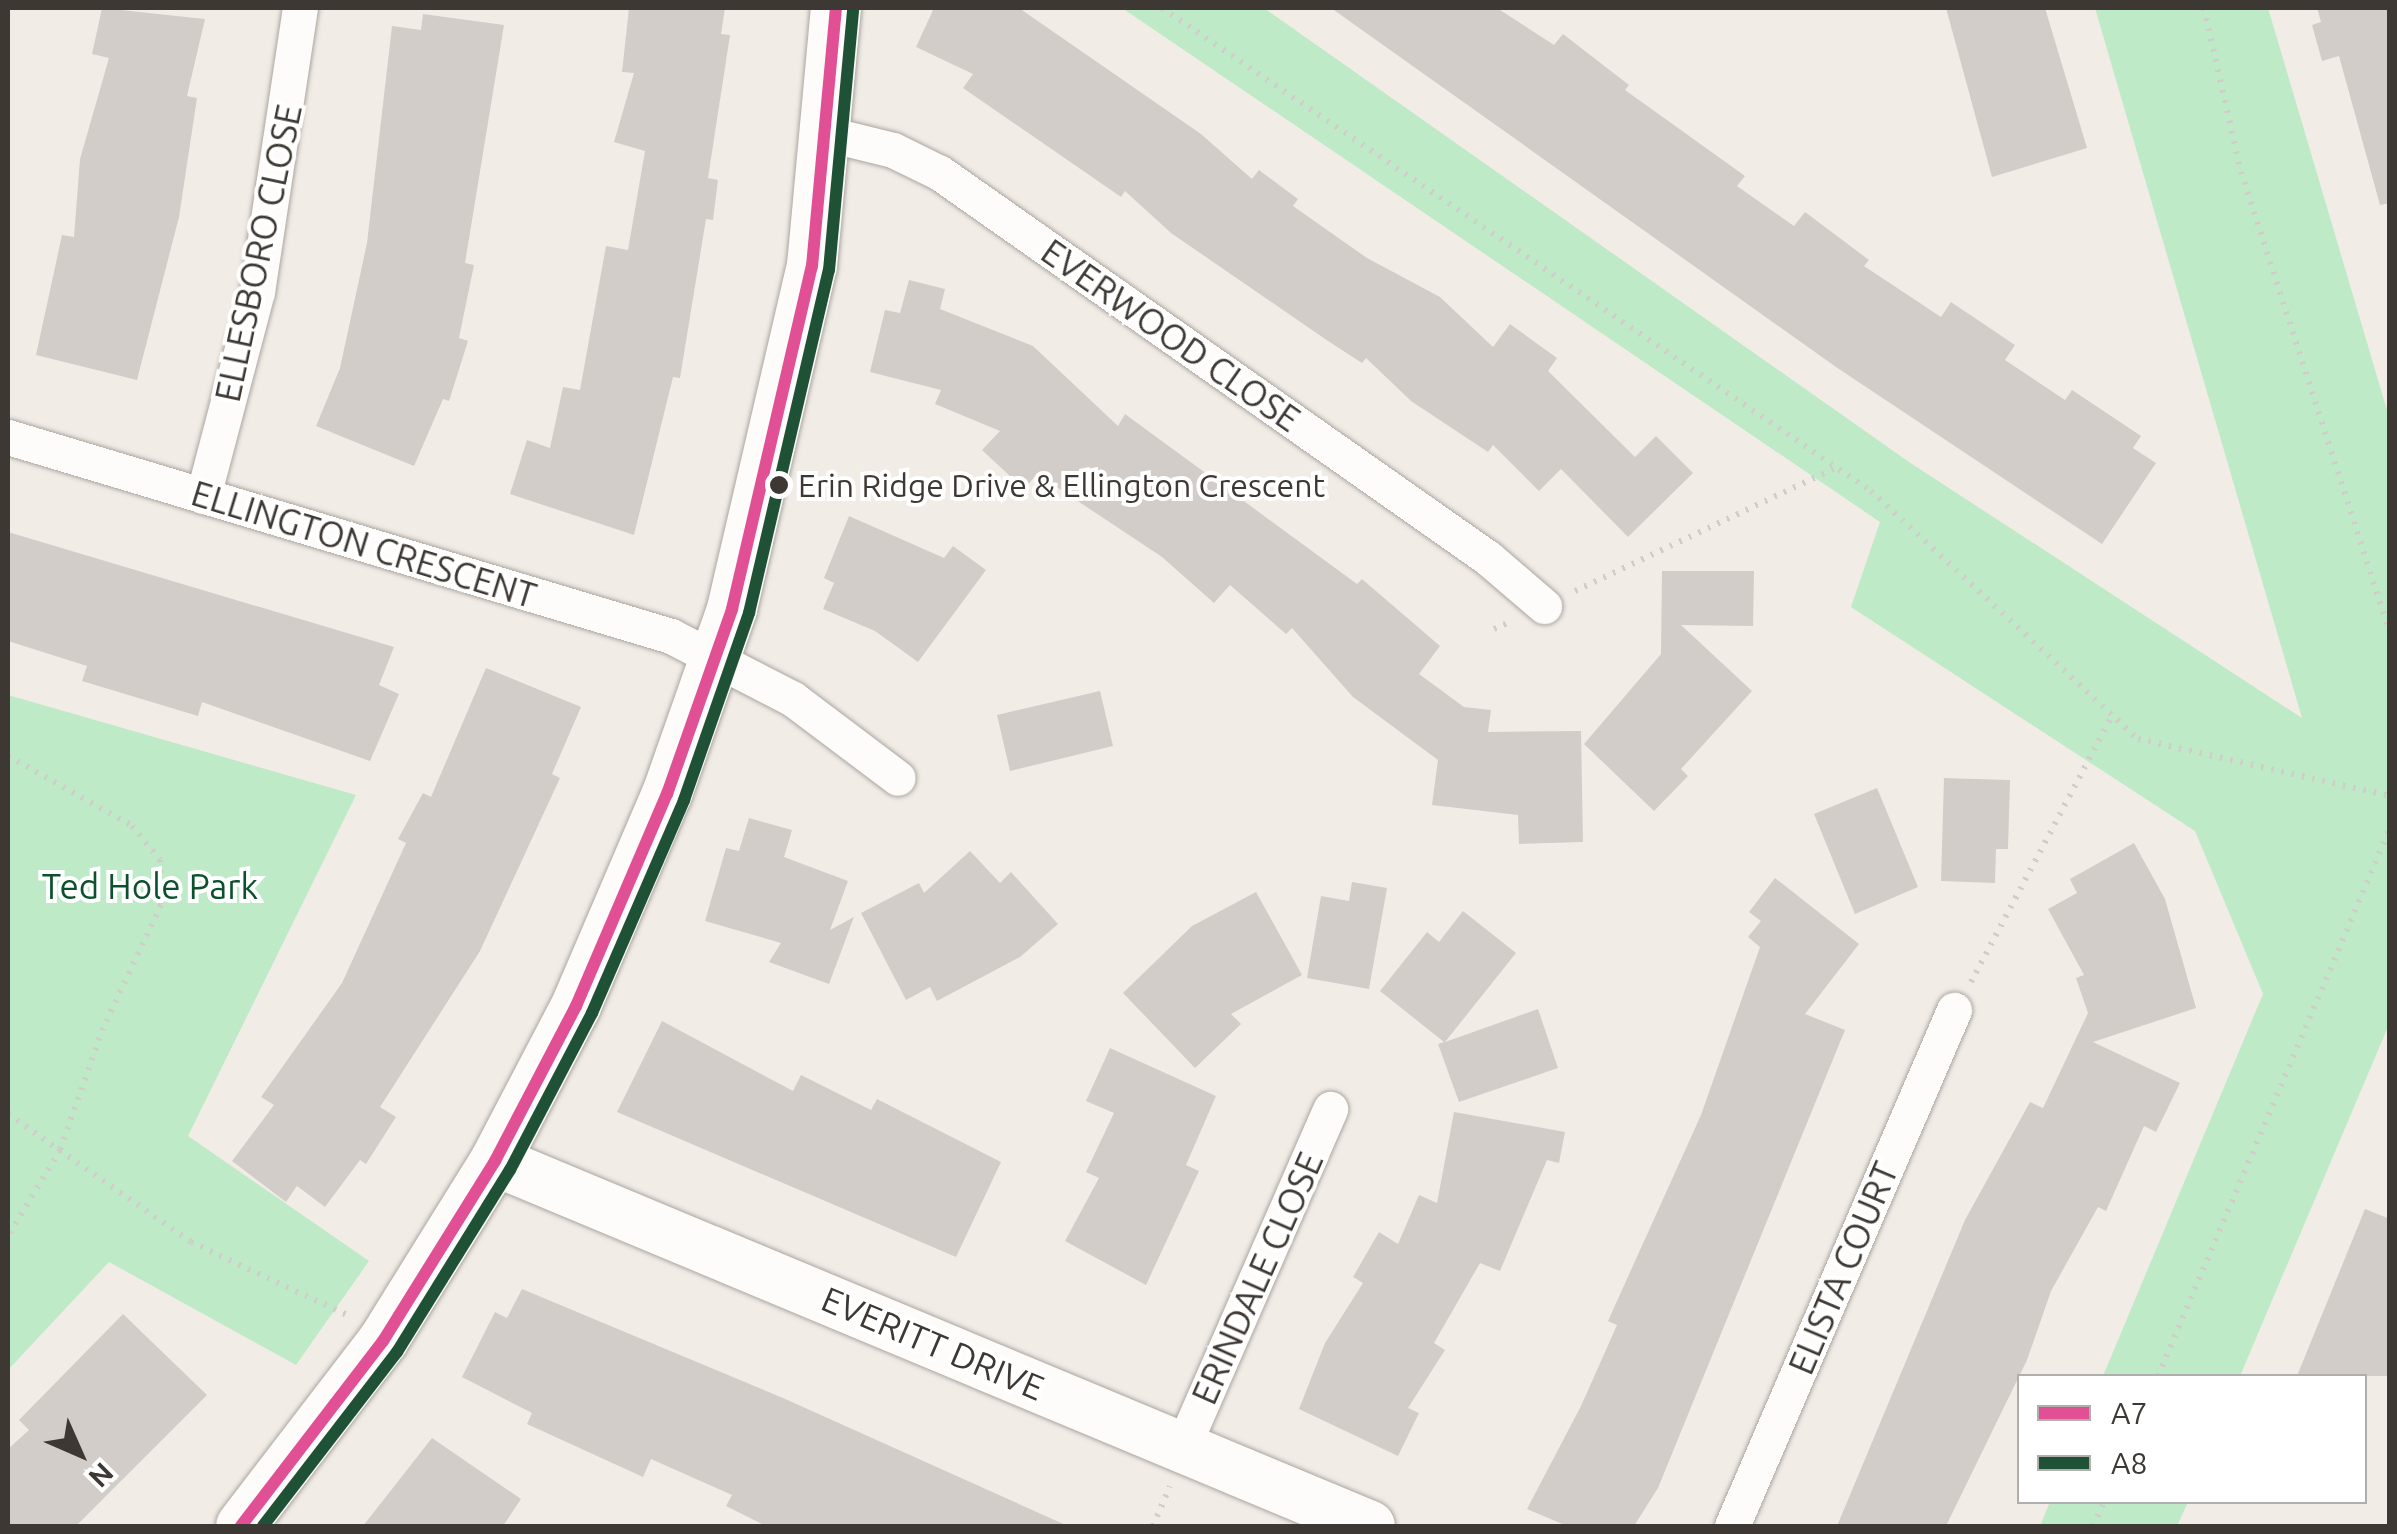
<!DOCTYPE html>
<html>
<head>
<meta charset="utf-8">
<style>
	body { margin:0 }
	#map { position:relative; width:2397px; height:1534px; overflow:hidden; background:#f2ece6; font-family:Ubuntu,sans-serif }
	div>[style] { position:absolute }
	.green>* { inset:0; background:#beeac8 }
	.building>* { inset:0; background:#d3cdc9 }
	.path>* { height:6px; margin-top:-3px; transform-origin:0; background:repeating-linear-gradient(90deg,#d0cdcb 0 2.5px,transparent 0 10.5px) }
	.roads { filter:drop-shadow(0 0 2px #aaa6a1) drop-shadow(0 0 2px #aaa6a1) }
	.street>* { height:35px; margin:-17.5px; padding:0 17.5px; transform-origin:17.5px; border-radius:17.5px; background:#fdfcfb }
	.secondary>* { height:50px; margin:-25px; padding:0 25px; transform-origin:25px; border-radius:25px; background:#fdfcfb }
	.bus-1>* { height:12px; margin:-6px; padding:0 6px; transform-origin:6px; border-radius:6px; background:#e15095 }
	.bus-2>* { height:12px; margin:-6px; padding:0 6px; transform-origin:6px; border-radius:6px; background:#1f5136 }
	.dots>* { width:28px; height:28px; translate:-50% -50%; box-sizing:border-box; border:5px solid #fff; border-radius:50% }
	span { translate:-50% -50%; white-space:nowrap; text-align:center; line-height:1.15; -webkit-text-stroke:8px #fff; paint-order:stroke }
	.bus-label { font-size:32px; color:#3d3833 }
	.left { translate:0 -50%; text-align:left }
	.street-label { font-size:35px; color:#3d3833 }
	.park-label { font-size:35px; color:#0c502c }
	.frame { position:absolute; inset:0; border:10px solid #3d3833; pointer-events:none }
	.legend { position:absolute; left:2017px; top:1374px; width:350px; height:130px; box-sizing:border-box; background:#fff; border:2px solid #b1afad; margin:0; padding:12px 18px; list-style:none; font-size:30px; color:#3d3833 }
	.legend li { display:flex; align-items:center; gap:20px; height:50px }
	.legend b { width:50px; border:2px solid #b1afad }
	.north { position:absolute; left:30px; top:1404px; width:100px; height:100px; -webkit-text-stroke:8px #fff; paint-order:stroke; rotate:135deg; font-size:28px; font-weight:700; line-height:40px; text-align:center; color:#3d3833 }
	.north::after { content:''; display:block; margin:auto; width:35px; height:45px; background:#3d3833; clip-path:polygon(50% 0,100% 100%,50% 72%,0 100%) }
</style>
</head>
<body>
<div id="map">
	<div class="green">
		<div style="clip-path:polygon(1122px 8px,1264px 8px,1909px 462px,2302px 718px,2095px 8px,2268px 8px,2389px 417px,2390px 1022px,2240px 1376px,2103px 1376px,2263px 994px,2195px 831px,1851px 607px,1880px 522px)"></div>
		<div style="clip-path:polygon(8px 695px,356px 795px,188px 1136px,369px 1261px,296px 1365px,109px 1262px,8px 1370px)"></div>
		<div style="clip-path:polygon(2050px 1502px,2188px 1502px,2177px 1526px,2040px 1526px)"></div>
	</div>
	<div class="building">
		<div style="clip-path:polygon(102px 8px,205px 19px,187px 96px,197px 98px,179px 217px,137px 380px,36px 355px,62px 235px,74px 237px,80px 159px,109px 58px,92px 54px)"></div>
		<div style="clip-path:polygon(629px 8px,725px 8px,721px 34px,730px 35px,708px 178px,718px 180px,713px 220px,706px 219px,680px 378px,673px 377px,634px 535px,510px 494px,527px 440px,550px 448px,563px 387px,580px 390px,606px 246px,628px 250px,645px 151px,614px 142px,634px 73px,622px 72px)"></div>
		<div style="clip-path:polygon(934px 8px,1019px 8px,1201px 134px,1252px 179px,1259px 170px,1298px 199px,1293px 206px,1367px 258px,1440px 297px,1493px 347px,1510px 324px,1557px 358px,1548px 371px,1635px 457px,1656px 436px,1693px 473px,1628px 537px,1561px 469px,1539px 491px,1493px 445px,1488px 452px,1411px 401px,1366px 358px,1362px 363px,1328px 341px,1171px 233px,1125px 191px,1121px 197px,963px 88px,973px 74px,916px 47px)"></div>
		<div style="clip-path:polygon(1331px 8px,1497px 8px,1554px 45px,1563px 34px,1629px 85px,1625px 90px,1745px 176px,1737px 186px,1794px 226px,1805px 212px,1869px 260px,1864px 266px,1941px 317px,1951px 302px,2015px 345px,2005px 360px,2065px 400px,2072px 390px,2141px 436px,2133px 448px,2156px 463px,2102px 544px,1836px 367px)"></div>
		<div style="clip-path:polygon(1946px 8px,2045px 8px,2087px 148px,1992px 177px)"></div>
		<div style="clip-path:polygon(2317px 8px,2390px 8px,2390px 203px,2380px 205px,2339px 56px,2322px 61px,2312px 25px,2321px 22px)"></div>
		<div style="clip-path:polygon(423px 14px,504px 25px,465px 263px,474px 265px,459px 338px,468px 341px,449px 401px,443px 399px,414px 466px,316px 426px,340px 368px,367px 243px,392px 26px,421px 30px)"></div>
		<div style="clip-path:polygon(909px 280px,945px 289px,940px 309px,1033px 346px,1118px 426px,1125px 414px,1357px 584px,1362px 579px,1440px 646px,1419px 674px,1464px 707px,1491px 710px,1488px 732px,1581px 731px,1583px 842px,1519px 844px,1518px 815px,1432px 805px,1438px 760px,1353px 697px,1292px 628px,1286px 634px,1230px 585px,1214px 603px,1162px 557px,1037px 474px,1024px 489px,982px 450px,1000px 431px,935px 404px,941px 390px,870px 372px,885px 310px,900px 313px)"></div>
		<div style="clip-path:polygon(849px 516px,944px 558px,953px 546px,986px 570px,918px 662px,875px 631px,823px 609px,834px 583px,824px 578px)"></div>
		<div style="clip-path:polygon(8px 532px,394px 647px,379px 685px,399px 694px,370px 761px,202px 702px,198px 716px,82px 681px,87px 666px,8px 641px)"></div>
		<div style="clip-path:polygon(1662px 571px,1754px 571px,1753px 626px,1681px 625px,1752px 691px,1681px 769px,1688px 776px,1654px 811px,1584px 744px,1661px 654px)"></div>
		<div style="clip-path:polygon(486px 668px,581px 707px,552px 774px,560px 778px,480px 951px,380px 1107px,396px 1117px,366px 1164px,360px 1160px,325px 1207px,297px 1186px,286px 1202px,232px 1161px,274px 1105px,261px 1097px,342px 983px,406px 843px,398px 839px,423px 793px,431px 797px)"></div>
		<div style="clip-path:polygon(1100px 691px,1113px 746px,1010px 771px,997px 715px)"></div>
		<div style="clip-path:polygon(1944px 778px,2010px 780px,2008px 849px,1996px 849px,1995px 883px,1941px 881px)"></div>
		<div style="clip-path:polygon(1877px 788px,1918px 887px,1855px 914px,1814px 814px)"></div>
		<div style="clip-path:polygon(749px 818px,792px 830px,784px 857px,848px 881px,830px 930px,854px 917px,829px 984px,769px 962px,781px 943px,705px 921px,726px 848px,739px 851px)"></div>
		<div style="clip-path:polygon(2134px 843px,2165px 899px,2196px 1008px,2093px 1042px,2180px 1083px,2156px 1132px,2144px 1126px,2106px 1211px,2098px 1207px,2051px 1291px,2027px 1360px,1946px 1526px,1837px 1526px,1965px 1220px,2030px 1102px,2043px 1108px,2088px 1013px,2076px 978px,2084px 975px,2048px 909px,2077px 893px,2070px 879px)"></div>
		<div style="clip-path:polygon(970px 851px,1000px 883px,1011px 872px,1058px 924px,1020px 957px,937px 1001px,930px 987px,906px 1000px,861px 913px,919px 883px,924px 893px)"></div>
		<div style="clip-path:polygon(1775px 878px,1859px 944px,1805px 1014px,1845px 1030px,1658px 1488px,1634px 1526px,1567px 1526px,1527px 1509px,1581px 1406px,1617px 1325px,1608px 1321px,1701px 1115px,1760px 947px,1748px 937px,1761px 921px,1749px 912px)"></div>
		<div style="clip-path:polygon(1352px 882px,1387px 888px,1369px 989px,1307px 978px,1321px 896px,1349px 901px)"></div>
		<div style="clip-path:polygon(1256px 892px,1302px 975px,1231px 1014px,1241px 1024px,1195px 1068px,1123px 993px,1192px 926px)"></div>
		<div style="clip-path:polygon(1463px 911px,1516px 953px,1445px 1042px,1538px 1009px,1558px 1068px,1459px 1102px,1438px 1044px,1444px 1042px,1380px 991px,1427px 932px,1439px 942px)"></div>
		<div style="clip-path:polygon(662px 1021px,793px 1091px,801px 1075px,871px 1110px,877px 1099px,1001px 1162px,956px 1257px,617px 1112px)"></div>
		<div style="clip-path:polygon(1110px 1048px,1216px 1096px,1186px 1165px,1199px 1171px,1146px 1285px,1065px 1241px,1099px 1178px,1086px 1172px,1114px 1113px,1086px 1101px)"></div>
		<div style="clip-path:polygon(1454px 1112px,1565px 1132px,1559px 1163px,1547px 1160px,1500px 1271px,1480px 1263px,1434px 1343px,1445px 1350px,1408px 1408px,1419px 1413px,1398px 1456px,1299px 1409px,1325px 1343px,1363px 1283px,1353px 1277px,1379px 1232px,1398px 1244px,1419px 1195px,1437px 1203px)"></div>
		<div style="clip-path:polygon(2365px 1209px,2390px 1219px,2390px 1376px,2297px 1376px)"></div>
		<div style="clip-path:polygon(522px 1289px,783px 1398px,1068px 1526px,766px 1526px,726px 1506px,732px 1495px,651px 1459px,643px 1477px,527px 1424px,532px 1413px,462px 1377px,495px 1312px,507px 1318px)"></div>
		<div style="clip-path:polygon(123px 1314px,207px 1395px,76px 1526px,8px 1526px,8px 1449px,29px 1430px,19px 1420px)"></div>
		<div style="clip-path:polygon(432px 1438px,521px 1499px,503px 1526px,363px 1526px)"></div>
	</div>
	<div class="path">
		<div style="left:1162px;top:8px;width:858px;rotate:34.26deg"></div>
		<div style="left:1871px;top:491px;width:364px;rotate:42.9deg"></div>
		<div style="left:2138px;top:739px;width:258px;rotate:12.7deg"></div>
		<div style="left:2204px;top:8px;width:168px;rotate:77.3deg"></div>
		<div style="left:2241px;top:172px;width:484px;rotate:72.1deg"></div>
		<div style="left:1575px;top:591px;width:288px;rotate:-25.3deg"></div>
		<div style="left:1494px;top:629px;width:17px;rotate:-24deg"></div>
		<div style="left:8px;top:756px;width:142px;rotate:29.4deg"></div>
		<div style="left:132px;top:826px;width:44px;rotate:50.5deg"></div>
		<div style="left:160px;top:860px;width:45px;rotate:88.7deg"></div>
		<div style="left:161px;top:905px;width:136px;rotate:115.2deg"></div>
		<div style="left:103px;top:1028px;width:129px;rotate:109.4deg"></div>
		<div style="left:60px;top:1150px;width:100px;rotate:121.2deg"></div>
		<div style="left:1971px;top:982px;width:299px;rotate:-62.1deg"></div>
		<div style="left:8px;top:1114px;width:223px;rotate:35deg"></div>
		<div style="left:191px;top:1242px;width:174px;rotate:25.1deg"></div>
		<div style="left:2158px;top:1376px;width:595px;rotate:-67.05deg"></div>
		<div style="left:1153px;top:1526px;width:43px;rotate:-67deg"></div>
		<div style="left:2093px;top:1526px;width:26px;rotate:-65deg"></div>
	</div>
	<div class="roads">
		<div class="street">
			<div style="left:828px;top:134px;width:67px;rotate:13.8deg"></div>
			<div style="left:893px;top:150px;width:52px;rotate:26.1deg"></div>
			<div style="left:940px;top:173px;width:670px;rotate:35.09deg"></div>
			<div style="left:1488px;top:558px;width:74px;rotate:40.6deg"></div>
			<div style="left:8px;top:437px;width:692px;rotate:16.71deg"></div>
			<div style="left:671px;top:636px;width:137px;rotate:27.3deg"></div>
			<div style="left:793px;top:699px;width:131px;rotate:37deg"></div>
			<div style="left:203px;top:496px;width:211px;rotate:-75.2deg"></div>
			<div style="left:257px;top:292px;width:287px;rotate:-81.4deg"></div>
			<div style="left:1183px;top:1446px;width:368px;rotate:-66.4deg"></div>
			<div style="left:1732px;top:1526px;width:562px;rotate:-66.72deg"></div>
		</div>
		<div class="secondary">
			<div style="left:495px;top:1161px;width:948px;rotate:22.64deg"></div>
			<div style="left:241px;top:1526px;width:233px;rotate:-52.5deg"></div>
			<div style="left:383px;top:1341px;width:212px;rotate:-58.1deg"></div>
			<div style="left:495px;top:1161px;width:175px;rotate:-62.4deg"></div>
			<div style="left:576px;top:1006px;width:231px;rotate:-66.8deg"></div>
			<div style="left:667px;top:794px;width:196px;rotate:-70.6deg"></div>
			<div style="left:732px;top:609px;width:352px;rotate:-76.9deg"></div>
			<div style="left:812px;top:266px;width:259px;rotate:-84.7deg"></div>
		</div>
	</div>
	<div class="bus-1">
		<div style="left:241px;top:1526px;width:233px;rotate:-52.5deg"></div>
		<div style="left:383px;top:1341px;width:212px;rotate:-58.1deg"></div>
		<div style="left:495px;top:1161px;width:175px;rotate:-62.4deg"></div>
		<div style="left:576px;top:1006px;width:231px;rotate:-66.8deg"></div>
		<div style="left:667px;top:794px;width:196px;rotate:-70.6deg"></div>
		<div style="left:732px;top:609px;width:352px;rotate:-76.9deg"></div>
		<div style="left:812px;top:266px;width:259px;rotate:-84.7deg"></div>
	</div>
	<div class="bus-2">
		<div style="left:263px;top:1526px;width:220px;rotate:-52.4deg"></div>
		<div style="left:397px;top:1352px;width:214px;rotate:-58.2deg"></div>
		<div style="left:510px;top:1170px;width:177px;rotate:-62.4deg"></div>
		<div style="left:592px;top:1013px;width:232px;rotate:-66.6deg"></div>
		<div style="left:684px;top:800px;width:198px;rotate:-70.8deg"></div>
		<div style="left:749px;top:613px;width:352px;rotate:-76.9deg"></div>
		<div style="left:829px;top:270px;width:261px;rotate:-84.7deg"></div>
	</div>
	<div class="dots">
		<div style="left:779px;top:485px;background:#3d3833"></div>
	</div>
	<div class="bus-label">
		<span class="left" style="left:798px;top:485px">Erin Ridge Drive &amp; Ellington Crescent</span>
	</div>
	<div class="street-label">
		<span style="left:258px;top:253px;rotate:-78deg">ELLESBORO CLOSE</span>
		<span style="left:1171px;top:335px;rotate:35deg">EVERWOOD CLOSE</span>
		<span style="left:364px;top:544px;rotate:17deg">ELLINGTON CRESCENT</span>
		<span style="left:1843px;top:1268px;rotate:-67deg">ELISTA COURT</span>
		<span style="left:1257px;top:1278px;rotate:-66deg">ERINDALE CLOSE</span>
		<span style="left:933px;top:1343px;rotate:23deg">EVERITT DRIVE</span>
	</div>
	<div class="park-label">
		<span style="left:150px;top:886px">Ted Hole Park</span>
	</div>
	<div class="frame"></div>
	<ul class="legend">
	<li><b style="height:12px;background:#e15095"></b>A7</li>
	<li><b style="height:12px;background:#1f5136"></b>A8</li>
	</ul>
	<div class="north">N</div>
</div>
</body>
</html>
